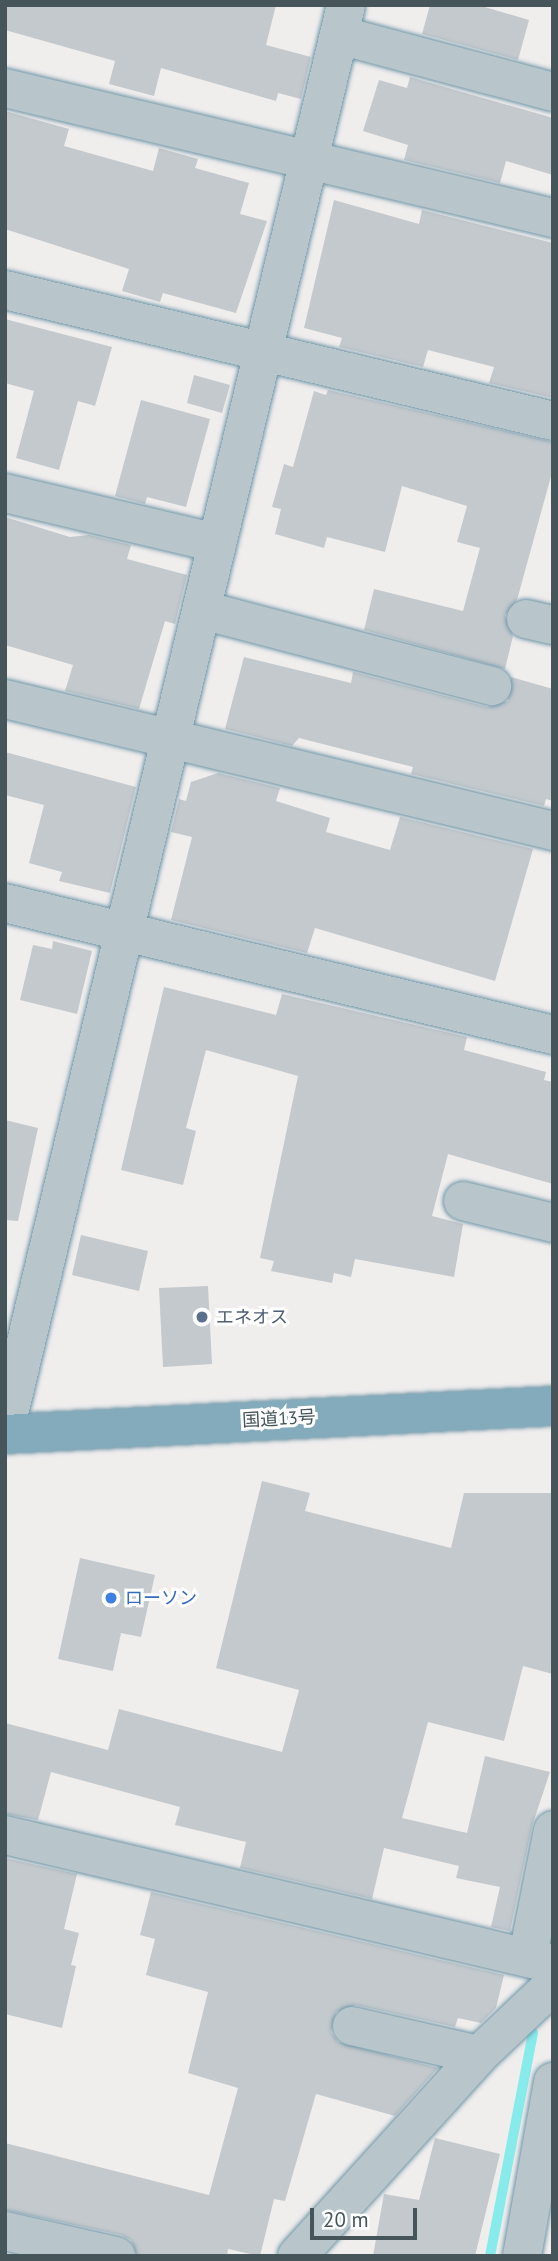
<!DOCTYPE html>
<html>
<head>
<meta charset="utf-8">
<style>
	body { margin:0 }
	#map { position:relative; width:558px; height:2261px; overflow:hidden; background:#f0eded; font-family:"PT Sans","Noto Sans JP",sans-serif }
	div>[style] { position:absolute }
	.stream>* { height:10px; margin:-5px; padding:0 5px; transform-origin:5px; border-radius:5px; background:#87ebeb }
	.building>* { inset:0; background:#c4c9cd }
	.roads { filter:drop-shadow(0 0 2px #6f96a8) drop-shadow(0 0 2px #6f96a8) }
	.minor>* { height:38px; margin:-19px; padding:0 19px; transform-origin:19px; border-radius:19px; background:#b8c5ca }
	.highway>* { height:38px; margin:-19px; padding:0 19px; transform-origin:19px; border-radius:19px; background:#84abbc }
	.dots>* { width:19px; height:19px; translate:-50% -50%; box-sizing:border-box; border:4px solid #fff; border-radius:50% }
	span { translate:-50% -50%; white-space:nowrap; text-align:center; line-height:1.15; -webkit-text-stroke:6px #fff; paint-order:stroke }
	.service-label { font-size:18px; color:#4e5e75 }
	.left { translate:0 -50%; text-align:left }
	.street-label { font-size:18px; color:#45555a }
	.shop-label { font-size:18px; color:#366cbe }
	.frame { position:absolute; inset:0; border:7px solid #45555a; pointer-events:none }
	.scale { position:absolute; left:310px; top:2208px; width:107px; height:32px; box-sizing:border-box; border:4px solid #45555a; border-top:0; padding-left:9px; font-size:21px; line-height:24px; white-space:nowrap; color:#45555a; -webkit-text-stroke:5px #fff; paint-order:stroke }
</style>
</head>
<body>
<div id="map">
	<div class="stream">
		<div style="left:490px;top:2256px;width:227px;rotate:-79.1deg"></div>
	</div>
	<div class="building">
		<div style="clip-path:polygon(5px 5px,276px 5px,266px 45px,311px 57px,301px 99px,278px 93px,276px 101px,161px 68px,154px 96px,109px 84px,115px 61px,5px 30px)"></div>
		<div style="clip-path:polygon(430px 5px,478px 5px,529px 20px,518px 60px,422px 34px)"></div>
		<div style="clip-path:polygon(410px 77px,553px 118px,553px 175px,506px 161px,500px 183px,404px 160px,408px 145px,363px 131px,379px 80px,407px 88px)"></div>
		<div style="clip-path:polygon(5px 111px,69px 129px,64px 146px,153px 171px,159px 148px,198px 159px,195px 168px,249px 183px,240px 214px,267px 221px,236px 313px,163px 293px,160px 302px,122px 291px,129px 269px,5px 229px)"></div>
		<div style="clip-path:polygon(334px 200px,419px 224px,422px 210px,553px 243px,553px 398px,489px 383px,494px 367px,428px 350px,423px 367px,339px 347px,342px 338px,304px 328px)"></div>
		<div style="clip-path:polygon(5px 319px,112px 347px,95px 406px,78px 401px,59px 470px,16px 458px,34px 391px,5px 383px)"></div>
		<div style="clip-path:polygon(194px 375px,230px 385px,222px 413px,187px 403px)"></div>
		<div style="clip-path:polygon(328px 390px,553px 442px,553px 469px,517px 600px,505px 615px,513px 636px,505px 669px,364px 630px,374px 589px,463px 611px,480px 548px,457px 542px,467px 506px,402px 486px,385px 552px,327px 537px,324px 548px,275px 534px,281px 509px,272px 507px,284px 464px,293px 467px,314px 391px,326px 395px)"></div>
		<div style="clip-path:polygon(141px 400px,210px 419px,186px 507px,147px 497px,145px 504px,115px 496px)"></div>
		<div style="clip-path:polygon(5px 517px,70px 537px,89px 535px,131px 545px,127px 559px,187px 575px,175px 624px,165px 621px,139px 709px,65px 691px,73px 665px,5px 645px)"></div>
		<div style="clip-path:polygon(244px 657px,351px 683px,353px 672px,487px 707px,508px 701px,511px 677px,553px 689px,553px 801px,546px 799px,544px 806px,411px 774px,413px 767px,299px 738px,292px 746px,225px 729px)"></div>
		<div style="clip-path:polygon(5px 752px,136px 787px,110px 893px,59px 881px,62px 872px,29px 863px,44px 805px,5px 795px)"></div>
		<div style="clip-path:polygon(218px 773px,280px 788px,276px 801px,330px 818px,326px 832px,390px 850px,400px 817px,533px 849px,495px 981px,315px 928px,307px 953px,171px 920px,192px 837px,171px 832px,179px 799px,186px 801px,191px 782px)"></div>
		<div style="clip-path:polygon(53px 941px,92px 951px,77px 1014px,20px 1000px,33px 945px,52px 949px)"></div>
		<div style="clip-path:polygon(164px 987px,276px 1015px,282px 994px,467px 1037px,464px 1050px,546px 1072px,544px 1080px,553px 1082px,553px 1184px,448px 1154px,432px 1216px,463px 1224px,454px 1277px,355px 1259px,351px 1277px,334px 1273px,332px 1283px,271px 1271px,274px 1261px,260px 1258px,298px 1076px,206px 1050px,186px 1128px,196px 1131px,183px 1185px,121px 1170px)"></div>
		<div style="clip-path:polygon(5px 1120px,38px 1128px,18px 1221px,5px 1220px)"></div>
		<div style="clip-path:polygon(81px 1235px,148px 1251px,139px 1291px,72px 1275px)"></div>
		<div style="clip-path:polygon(208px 1286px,212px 1364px,163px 1367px,159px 1288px)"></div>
		<div style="clip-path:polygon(262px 1481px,310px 1493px,305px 1511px,451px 1548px,464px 1493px,553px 1493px,553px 1674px,523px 1666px,504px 1741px,428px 1722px,402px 1818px,467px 1833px,485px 1756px,550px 1772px,532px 1826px,510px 1931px,491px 1927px,500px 1887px,456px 1878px,459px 1866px,384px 1848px,372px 1899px,240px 1868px,246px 1842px,175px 1825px,180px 1807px,51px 1772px,38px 1820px,5px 1814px,5px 1723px,108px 1750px,119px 1709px,282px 1752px,299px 1690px,216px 1668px)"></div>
		<div style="clip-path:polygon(80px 1558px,155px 1575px,141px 1637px,121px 1633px,113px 1671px,58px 1659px)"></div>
		<div style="clip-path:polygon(5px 1858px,77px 1874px,64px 1929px,79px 1933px,71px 1965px,76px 1966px,62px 2028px,5px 2014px)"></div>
		<div style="clip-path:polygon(151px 1892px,504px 1975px,496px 2008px,481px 2023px,458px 2018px,455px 2027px,356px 2005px,336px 2012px,331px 2032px,338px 2042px,438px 2068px,395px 2116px,316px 2094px,285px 2201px,274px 2199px,260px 2256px,228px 2249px,227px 2256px,137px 2256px,131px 2240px,121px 2235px,5px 2210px,5px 2143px,209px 2195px,238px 2088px,188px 2073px,208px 1992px,146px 1975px,155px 1939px,140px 1935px)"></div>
		<div style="clip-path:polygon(435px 2138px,500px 2154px,475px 2256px,373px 2256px,384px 2194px,419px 2200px)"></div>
	</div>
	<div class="roads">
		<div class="minor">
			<div style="left:339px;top:35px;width:221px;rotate:14.9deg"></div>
			<div style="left:5px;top:88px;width:563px;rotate:13.35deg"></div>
			<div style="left:5px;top:290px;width:563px;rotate:13.44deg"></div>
			<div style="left:5px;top:493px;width:218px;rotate:13.3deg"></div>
			<div style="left:202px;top:610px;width:300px;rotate:14.7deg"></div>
			<div style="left:526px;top:619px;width:28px;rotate:13deg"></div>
			<div style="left:5px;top:699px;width:564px;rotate:13.54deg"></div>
			<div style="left:5px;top:903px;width:564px;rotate:13.54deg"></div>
			<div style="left:463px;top:1201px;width:93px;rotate:13.7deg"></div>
			<div style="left:5px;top:1430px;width:1465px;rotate:-76.54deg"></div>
			<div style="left:5px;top:1835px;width:563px;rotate:13.25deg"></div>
			<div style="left:528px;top:1955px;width:127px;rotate:-78.7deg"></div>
			<div style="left:352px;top:2026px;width:130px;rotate:12.9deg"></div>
			<div style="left:5px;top:2231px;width:114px;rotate:12.7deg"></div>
			<div style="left:297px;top:2256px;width:271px;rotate:-47.8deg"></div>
			<div style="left:479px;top:2055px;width:102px;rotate:-43.4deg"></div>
			<div style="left:522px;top:2256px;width:177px;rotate:-79.9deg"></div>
		</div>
		<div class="highway">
			<div style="left:5px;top:1434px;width:549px;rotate:-2.92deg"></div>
		</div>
	</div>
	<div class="dots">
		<div style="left:202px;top:1317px;background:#5c6f8a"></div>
		<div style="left:111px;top:1598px;background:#3f7fe0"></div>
	</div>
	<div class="service-label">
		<span class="left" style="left:216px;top:1317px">エネオス</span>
	</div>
	<div class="street-label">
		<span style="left:279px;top:1419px;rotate:-3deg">国道13号</span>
	</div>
	<div class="shop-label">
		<span class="left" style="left:125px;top:1598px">ローソン</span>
	</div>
	<div class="frame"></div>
	<div class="scale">20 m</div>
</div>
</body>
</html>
